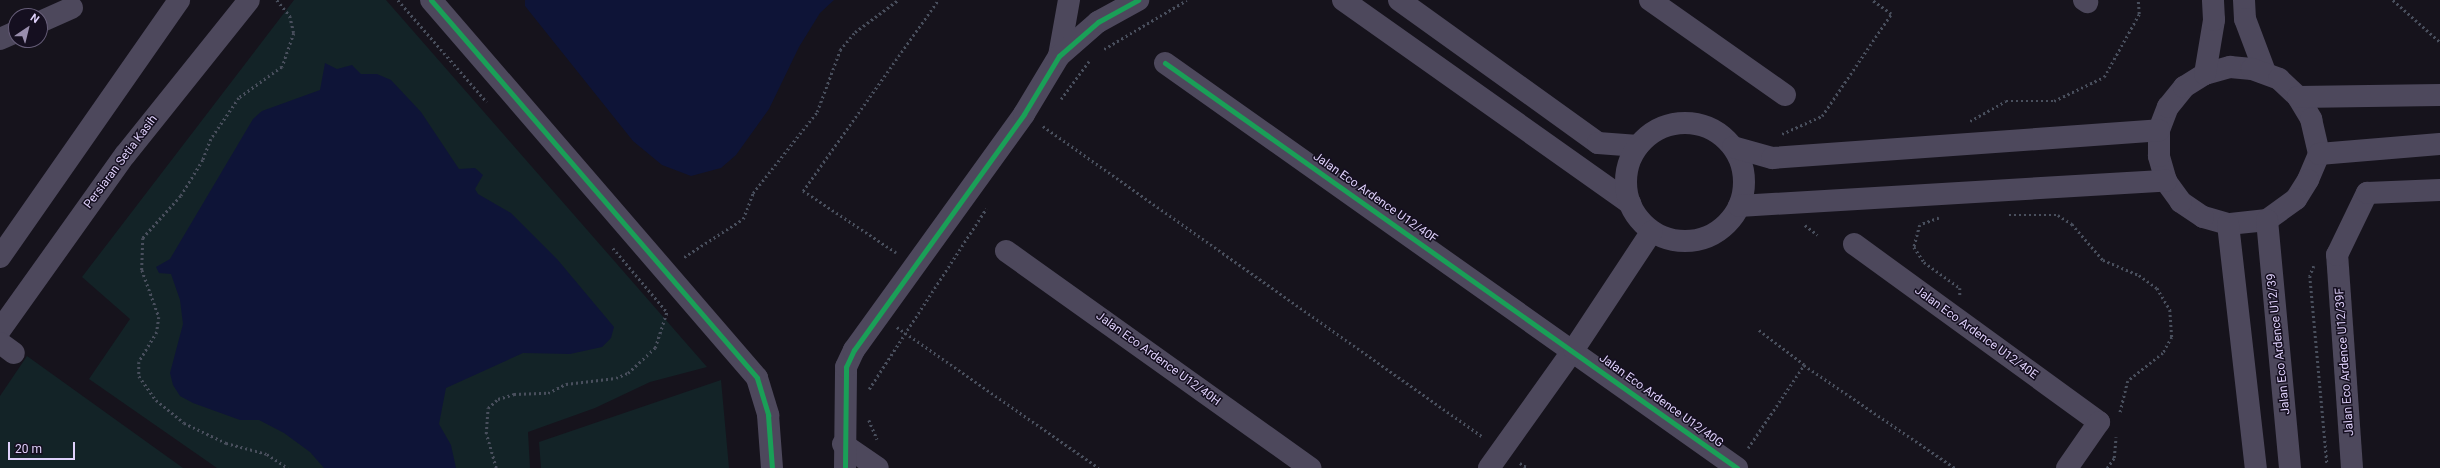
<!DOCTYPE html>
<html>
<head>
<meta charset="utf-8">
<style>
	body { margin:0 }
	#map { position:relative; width:2440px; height:468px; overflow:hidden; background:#16131c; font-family:Roboto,sans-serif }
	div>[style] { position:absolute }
	.green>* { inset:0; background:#132327 }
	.water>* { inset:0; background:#0e1437 }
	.path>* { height:2.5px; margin-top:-1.25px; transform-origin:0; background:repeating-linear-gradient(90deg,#494f5d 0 2px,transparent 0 5px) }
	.minor>* { height:22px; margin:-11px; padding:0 11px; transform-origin:11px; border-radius:11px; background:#4d485c }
	.minor>.ring { margin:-11px; padding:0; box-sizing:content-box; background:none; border:22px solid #4d485c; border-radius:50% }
	.cycleway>* { height:5px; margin:-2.5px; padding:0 2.5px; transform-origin:2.5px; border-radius:2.5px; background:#1a9f57 }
	span { translate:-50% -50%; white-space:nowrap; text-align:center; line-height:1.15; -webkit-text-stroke:3px #150f20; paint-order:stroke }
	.street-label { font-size:12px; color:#dfd1fb }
	.north { position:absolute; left:8px; top:8px; width:40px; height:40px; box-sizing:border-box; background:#150f20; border:1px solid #665d78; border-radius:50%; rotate:35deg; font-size:11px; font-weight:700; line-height:16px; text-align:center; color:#dfd1fb }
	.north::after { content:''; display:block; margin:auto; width:14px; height:18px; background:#998ead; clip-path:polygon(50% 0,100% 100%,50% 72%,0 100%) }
	.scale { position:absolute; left:8px; top:442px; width:67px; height:18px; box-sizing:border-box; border:2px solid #dfd1fb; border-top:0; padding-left:5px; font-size:12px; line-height:14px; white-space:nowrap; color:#dfd1fb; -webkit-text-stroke:3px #150f20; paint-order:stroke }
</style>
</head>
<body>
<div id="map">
	<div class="green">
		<div style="clip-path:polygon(294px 0,386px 0,707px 367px,650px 382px,595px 408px,528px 432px,530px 468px,217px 468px,89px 379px,130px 319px,82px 277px)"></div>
		<div style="clip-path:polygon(27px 356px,183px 468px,0 468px,0 396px)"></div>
		<div style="clip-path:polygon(721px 380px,729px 468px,541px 468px,539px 442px)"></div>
	</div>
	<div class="water">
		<div style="clip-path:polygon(525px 0,834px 0,820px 13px,799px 47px,769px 109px,736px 155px,721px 168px,691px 176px,662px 165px,633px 141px,525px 6px)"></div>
		<div style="clip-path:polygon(325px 63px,337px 69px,352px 65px,361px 74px,377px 74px,391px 80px,421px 112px,459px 169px,475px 168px,483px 175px,475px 189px,478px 194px,511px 213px,557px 259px,614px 327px,611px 338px,602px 347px,570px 354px,523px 353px,446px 388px,439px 424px,451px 445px,456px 468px,324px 468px,310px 452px,284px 433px,259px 420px,240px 420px,193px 403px,180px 396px,173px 385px,170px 373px,183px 324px,180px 300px,171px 274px,159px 273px,156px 267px,170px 259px,253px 119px,262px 111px,320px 90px)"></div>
	</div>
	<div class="path">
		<div style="left:277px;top:0;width:21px;rotate:51deg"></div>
		<div style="left:290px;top:16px;width:17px;rotate:77deg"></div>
		<div style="left:294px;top:33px;width:36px;rotate:109deg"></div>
		<div style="left:282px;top:67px;width:53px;rotate:144.2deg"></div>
		<div style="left:239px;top:98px;width:50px;rotate:124.3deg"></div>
		<div style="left:211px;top:139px;width:22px;rotate:111deg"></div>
		<div style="left:203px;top:160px;width:42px;rotate:121.4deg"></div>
		<div style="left:181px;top:196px;width:57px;rotate:132.1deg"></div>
		<div style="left:143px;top:238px;width:32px;rotate:92deg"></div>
		<div style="left:142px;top:270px;width:50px;rotate:70.1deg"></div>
		<div style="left:159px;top:317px;width:15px;rotate:98deg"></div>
		<div style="left:157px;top:332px;width:35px;rotate:121deg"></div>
		<div style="left:139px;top:362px;width:14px;rotate:90deg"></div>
		<div style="left:139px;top:376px;width:29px;rotate:55deg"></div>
		<div style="left:156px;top:400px;width:36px;rotate:39deg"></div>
		<div style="left:184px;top:423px;width:47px;rotate:25.5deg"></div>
		<div style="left:226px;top:443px;width:42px;rotate:15deg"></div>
		<div style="left:267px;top:454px;width:25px;rotate:34deg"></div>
		<div style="left:398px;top:0;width:135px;rotate:48.9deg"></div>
		<div style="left:2393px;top:0;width:63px;rotate:41.8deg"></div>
		<div style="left:1104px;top:49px;width:96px;rotate:-30.6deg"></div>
		<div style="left:1061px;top:99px;width:47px;rotate:-53.6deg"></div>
		<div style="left:1970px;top:121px;width:41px;rotate:-29.1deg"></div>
		<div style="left:2006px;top:101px;width:48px"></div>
		<div style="left:2054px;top:101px;width:55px;rotate:-25.6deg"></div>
		<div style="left:2104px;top:77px;width:72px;rotate:-60.9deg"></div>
		<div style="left:2139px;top:14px;width:14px;rotate:-94deg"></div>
		<div style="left:1043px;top:126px;width:539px;rotate:35.25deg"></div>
		<div style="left:1782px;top:134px;width:44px;rotate:-24.2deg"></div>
		<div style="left:1822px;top:116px;width:123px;rotate:-55.9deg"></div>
		<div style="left:1891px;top:14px;width:24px;rotate:-144deg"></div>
		<div style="left:2009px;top:215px;width:49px"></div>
		<div style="left:2058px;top:215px;width:17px;rotate:33deg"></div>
		<div style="left:2072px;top:224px;width:48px;rotate:49.3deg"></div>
		<div style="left:2103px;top:260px;width:39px;rotate:23deg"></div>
		<div style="left:2139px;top:275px;width:22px;rotate:36deg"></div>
		<div style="left:2157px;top:288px;width:26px;rotate:59deg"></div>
		<div style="left:2170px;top:310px;width:27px;rotate:86deg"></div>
		<div style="left:2172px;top:337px;width:18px;rotate:119deg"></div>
		<div style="left:2163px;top:353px;width:45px;rotate:141.3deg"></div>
		<div style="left:2128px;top:381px;width:34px;rotate:104deg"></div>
		<div style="left:1939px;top:218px;width:20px;rotate:160deg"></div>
		<div style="left:1920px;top:225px;width:23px;rotate:105deg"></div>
		<div style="left:1914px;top:247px;width:18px;rotate:56deg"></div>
		<div style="left:1924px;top:262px;width:44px;rotate:35.8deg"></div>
		<div style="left:1960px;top:288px;width:7px;rotate:90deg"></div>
		<div style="left:1805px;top:225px;width:16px;rotate:38deg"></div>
		<div style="left:613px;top:248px;width:84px;rotate:49.8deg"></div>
		<div style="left:896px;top:253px;width:112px;rotate:-146.3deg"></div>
		<div style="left:803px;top:191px;width:234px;rotate:-54.7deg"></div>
		<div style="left:684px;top:257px;width:70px;rotate:-32.8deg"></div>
		<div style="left:743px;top:219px;width:28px;rotate:-69deg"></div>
		<div style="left:753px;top:193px;width:103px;rotate:-51.7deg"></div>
		<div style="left:817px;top:112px;width:66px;rotate:-69.6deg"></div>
		<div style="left:840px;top:50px;width:23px;rotate:-50deg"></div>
		<div style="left:855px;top:32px;width:54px;rotate:-36.7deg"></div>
		<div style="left:2314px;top:266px;width:11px;rotate:112deg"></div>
		<div style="left:2310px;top:276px;width:189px;rotate:84.8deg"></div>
		<div style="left:897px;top:327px;width:246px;rotate:34.9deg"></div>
		<div style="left:1804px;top:365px;width:183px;rotate:34.3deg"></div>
		<div style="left:869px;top:389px;width:215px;rotate:-57deg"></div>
		<div style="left:869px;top:420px;width:21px;rotate:67deg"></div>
		<div style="left:1748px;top:448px;width:100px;rotate:-56deg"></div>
		<div style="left:1804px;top:365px;width:59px;rotate:-142.5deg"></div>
		<div style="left:1520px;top:463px;width:9px;rotate:32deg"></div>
		<div style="left:496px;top:468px;width:35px;rotate:-106deg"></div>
		<div style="left:486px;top:434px;width:26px;rotate:-86deg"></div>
		<div style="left:488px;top:408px;width:13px;rotate:-42deg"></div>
		<div style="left:498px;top:399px;width:17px;rotate:-17deg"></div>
		<div style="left:514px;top:394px;width:34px;rotate:-2deg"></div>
		<div style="left:548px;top:393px;width:20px;rotate:-27deg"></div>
		<div style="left:566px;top:384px;width:50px;rotate:-6.8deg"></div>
		<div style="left:616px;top:378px;width:13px;rotate:-23deg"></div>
		<div style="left:628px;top:373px;width:37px;rotate:-43deg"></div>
		<div style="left:655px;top:348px;width:38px;rotate:-72deg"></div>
		<div style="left:2107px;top:468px;width:12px;rotate:-55deg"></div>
		<div style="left:2114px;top:458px;width:21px;rotate:-85deg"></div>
	</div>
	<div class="minor">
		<div style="left:431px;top:0;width:499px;rotate:49.2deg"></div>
		<div style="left:757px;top:378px;width:39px;rotate:73deg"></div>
		<div style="left:768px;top:415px;width:53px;rotate:85.7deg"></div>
		<div style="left:1343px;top:0;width:352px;rotate:35.3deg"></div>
		<div style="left:1399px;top:0;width:245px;rotate:35.7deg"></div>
		<div style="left:1598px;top:143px;width:40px;rotate:4.3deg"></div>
		<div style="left:1650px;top:0;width:165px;rotate:35.1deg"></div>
		<div style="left:2084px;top:0;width:4px;rotate:34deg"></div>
		<div style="left:2244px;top:0;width:19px;rotate:87deg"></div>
		<div style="left:2245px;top:19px;width:57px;rotate:69.3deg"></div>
		<div style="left:40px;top:22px;width:35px;rotate:-24deg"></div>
		<div style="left:0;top:39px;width:17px;rotate:-24deg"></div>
		<div style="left:1059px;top:56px;width:57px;rotate:-79.9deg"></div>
		<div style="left:1165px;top:63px;width:701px;rotate:35.3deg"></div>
		<div style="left:2230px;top:67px;width:22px;rotate:5deg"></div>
		<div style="left:2252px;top:69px;width:29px;rotate:20deg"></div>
		<div style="left:2279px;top:79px;width:26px;rotate:43deg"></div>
		<div style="left:2298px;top:97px;width:26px;rotate:59deg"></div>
		<div style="left:2311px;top:119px;width:36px;rotate:77deg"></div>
		<div style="left:2319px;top:154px;width:28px;rotate:113deg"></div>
		<div style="left:2308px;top:180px;width:22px;rotate:122deg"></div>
		<div style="left:2296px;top:199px;width:36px;rotate:144deg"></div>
		<div style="left:2267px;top:220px;width:39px;rotate:174deg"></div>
		<div style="left:2228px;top:224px;width:26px;rotate:-164deg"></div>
		<div style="left:2203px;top:217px;width:27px;rotate:-146deg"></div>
		<div style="left:2181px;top:202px;width:26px;rotate:-126deg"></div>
		<div style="left:2166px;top:181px;width:26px;rotate:-106deg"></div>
		<div style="left:2159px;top:156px;width:26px;rotate:-90deg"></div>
		<div style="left:2159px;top:130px;width:25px;rotate:-69deg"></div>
		<div style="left:2168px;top:107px;width:26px;rotate:-51deg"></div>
		<div style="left:2184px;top:87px;width:25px;rotate:-32deg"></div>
		<div style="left:2205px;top:74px;width:26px;rotate:-16deg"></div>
		<div style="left:2205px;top:74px;width:55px;rotate:-80.5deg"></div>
		<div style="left:2214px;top:20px;width:20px;rotate:-93deg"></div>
		<div style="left:2298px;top:97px;width:142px;rotate:-0.8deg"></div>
		<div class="ring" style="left:1626px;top:123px;width:96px;height:96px"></div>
		<div style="left:1733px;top:147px;width:41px;rotate:15.8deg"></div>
		<div style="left:1772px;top:158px;width:388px;rotate:-4.1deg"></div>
		<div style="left:2319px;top:154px;width:121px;rotate:-4.7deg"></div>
		<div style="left:1739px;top:206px;width:428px;rotate:-3.4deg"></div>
		<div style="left:2267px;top:220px;width:249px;rotate:84.7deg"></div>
		<div style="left:2228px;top:224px;width:246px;rotate:83.5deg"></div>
		<div style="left:1854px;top:244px;width:303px;rotate:36deg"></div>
		<div style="left:2099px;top:422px;width:56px;rotate:124.8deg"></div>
		<div style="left:1006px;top:251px;width:374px;rotate:35.5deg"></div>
		<div style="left:0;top:257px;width:313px;rotate:-55.1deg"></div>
		<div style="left:0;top:330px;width:215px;rotate:-54.5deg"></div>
		<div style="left:125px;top:155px;width:198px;rotate:-51.3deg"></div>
		<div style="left:0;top:343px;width:17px;rotate:36deg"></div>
		<div style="left:843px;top:444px;width:42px;rotate:34.4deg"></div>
		<div style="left:845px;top:468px;width:101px;rotate:-89.4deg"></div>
		<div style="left:846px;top:367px;width:19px;rotate:-65deg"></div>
		<div style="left:854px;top:350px;width:291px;rotate:-54.2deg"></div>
		<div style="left:1024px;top:114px;width:68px;rotate:-58.9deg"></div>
		<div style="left:1059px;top:56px;width:52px;rotate:-41.1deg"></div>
		<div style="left:1098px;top:22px;width:46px;rotate:-28.8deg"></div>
		<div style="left:1489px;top:468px;width:146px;rotate:-54.5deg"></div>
		<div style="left:1574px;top:349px;width:141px;rotate:-56.5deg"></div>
		<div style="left:2352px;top:468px;width:214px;rotate:-94deg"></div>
		<div style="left:2337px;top:255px;width:69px;rotate:-64.2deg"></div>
		<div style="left:2367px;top:193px;width:73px;rotate:-2.4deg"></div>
	</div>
	<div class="cycleway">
		<div style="left:431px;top:0;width:499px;rotate:49.2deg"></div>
		<div style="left:757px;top:378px;width:39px;rotate:73deg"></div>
		<div style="left:768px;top:415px;width:53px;rotate:85.7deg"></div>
		<div style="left:1165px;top:63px;width:701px;rotate:35.3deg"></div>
		<div style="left:845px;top:468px;width:101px;rotate:-89.4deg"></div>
		<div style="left:846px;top:367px;width:19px;rotate:-65deg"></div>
		<div style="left:854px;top:350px;width:291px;rotate:-54.2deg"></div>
		<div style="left:1024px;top:114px;width:68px;rotate:-58.9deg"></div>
		<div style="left:1059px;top:56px;width:52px;rotate:-41.1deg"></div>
		<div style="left:1098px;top:22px;width:46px;rotate:-28.8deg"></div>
	</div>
	<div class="street-label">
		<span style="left:121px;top:162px;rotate:-53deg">Persiaran Setia Kasih</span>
		<span style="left:1375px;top:198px;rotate:35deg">Jalan Eco Ardence U12/40F</span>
		<span style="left:1976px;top:333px;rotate:36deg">Jalan Eco Ardence U12/40E</span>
		<span style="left:2279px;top:344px;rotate:-96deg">Jalan Eco Ardence U12/39</span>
		<span style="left:1158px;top:359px;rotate:36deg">Jalan Eco Ardence U12/40H</span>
		<span style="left:2345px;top:362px;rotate:-94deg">Jalan Eco Ardence U12/39F</span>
		<span style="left:1661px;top:401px;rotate:36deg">Jalan Eco Ardence U12/40G</span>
	</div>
	<div class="north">N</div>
	<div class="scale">20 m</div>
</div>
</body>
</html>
